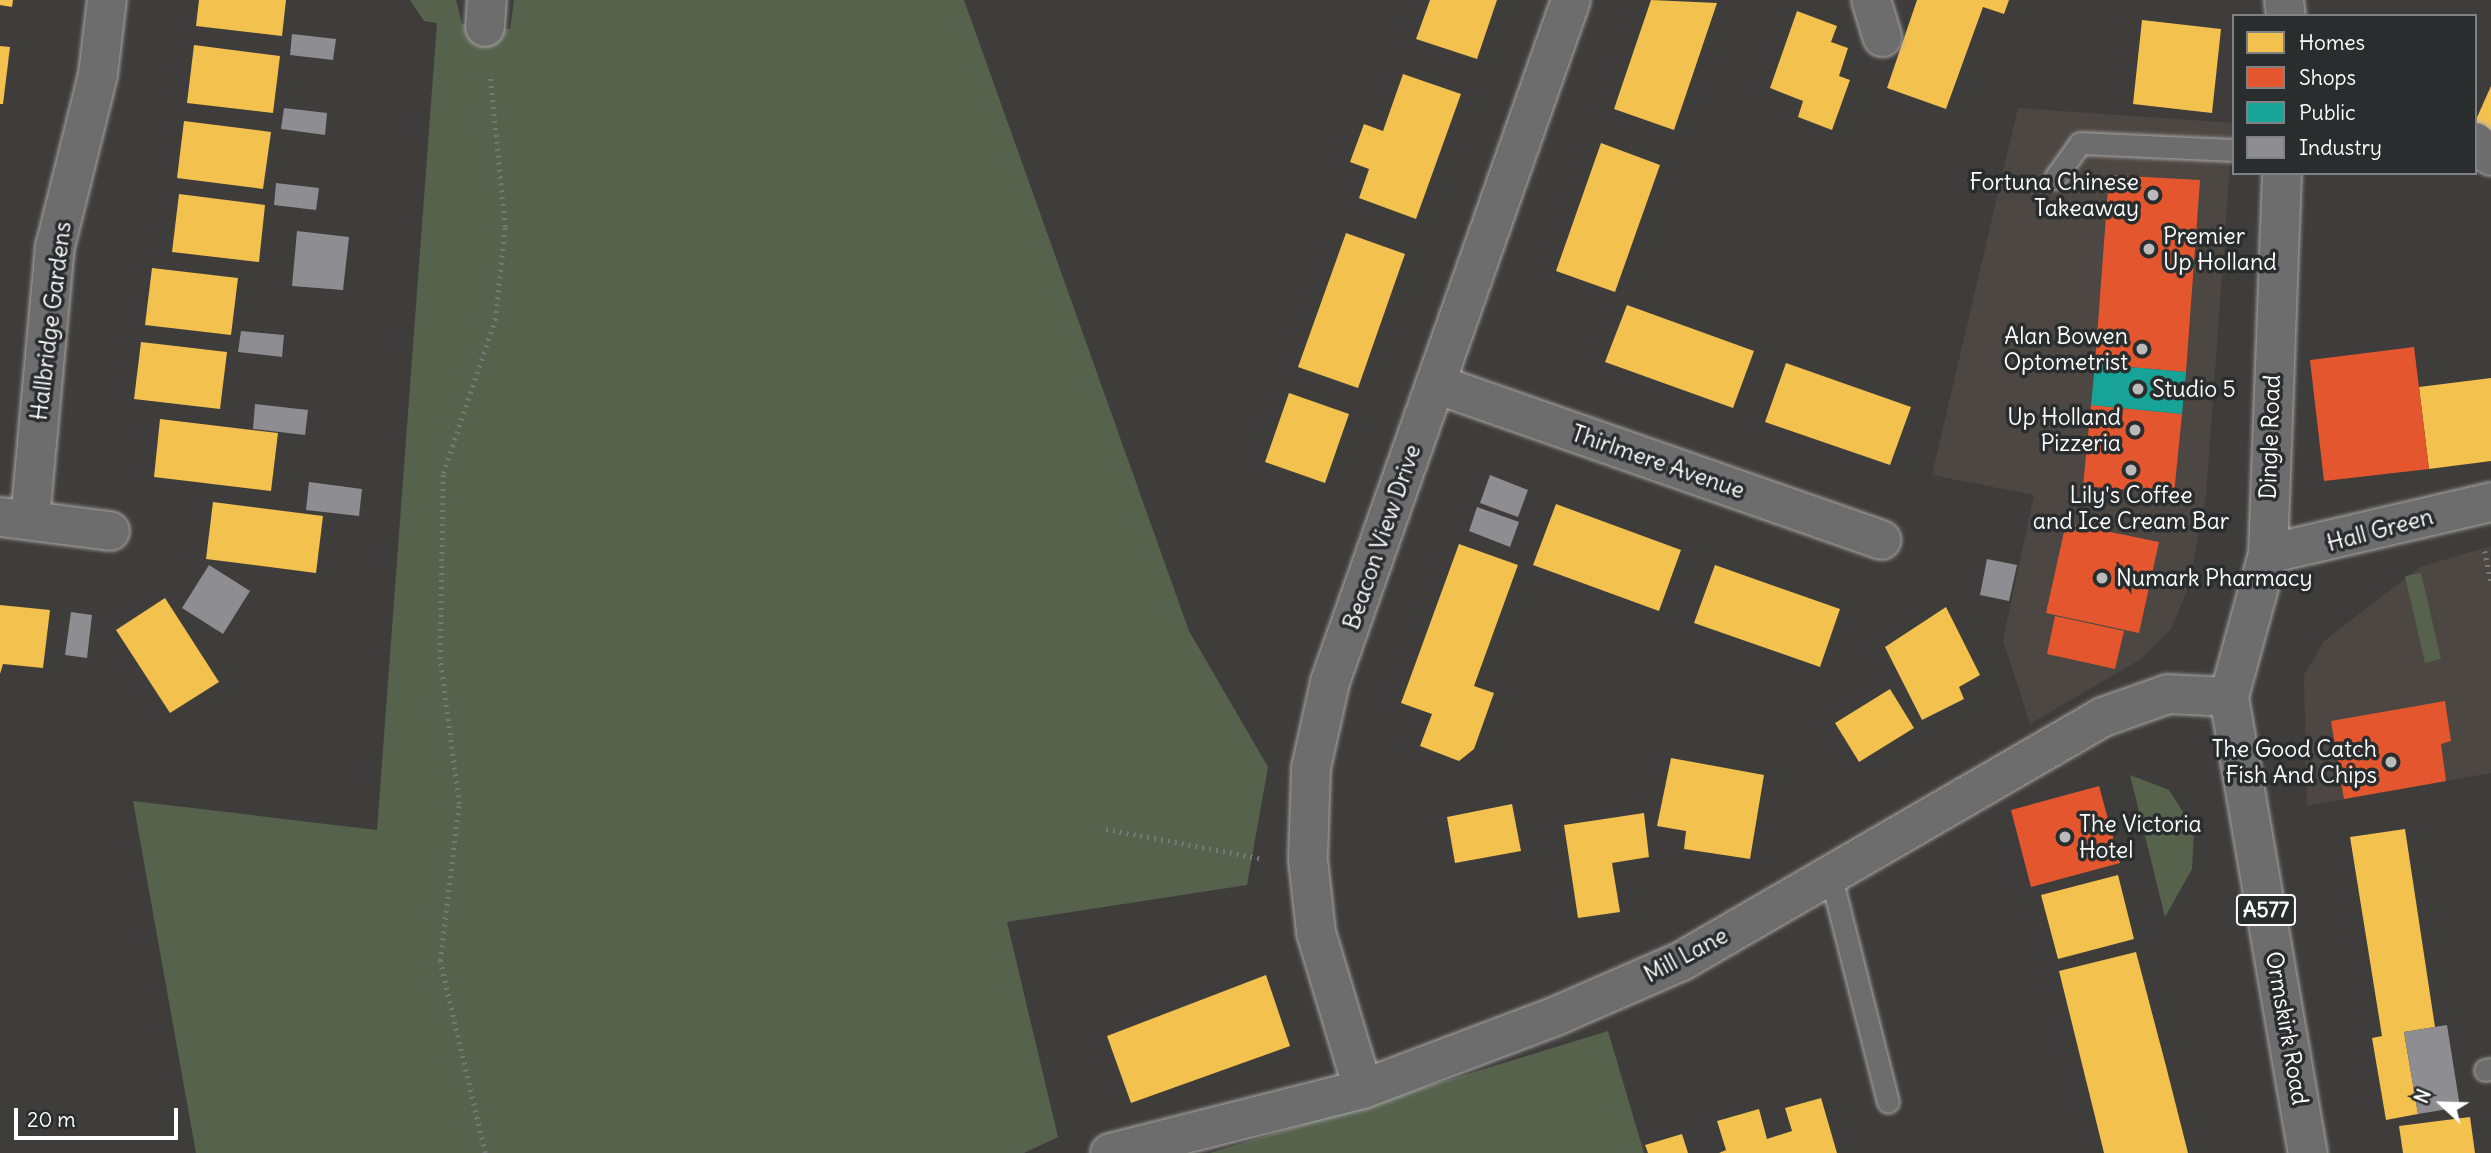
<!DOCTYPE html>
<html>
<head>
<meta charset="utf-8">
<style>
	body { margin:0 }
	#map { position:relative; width:2491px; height:1153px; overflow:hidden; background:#3f3d3c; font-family:Delius,sans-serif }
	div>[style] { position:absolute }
	.built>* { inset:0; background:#4d4743 }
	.green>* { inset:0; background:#57624d }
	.homes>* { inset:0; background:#f2c14e }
	.shops>* { inset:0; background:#e4572e }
	.public>* { inset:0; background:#17a398 }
	.industry>* { inset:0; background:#8d8d92 }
	.path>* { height:4.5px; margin-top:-2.25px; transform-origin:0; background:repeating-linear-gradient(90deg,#767777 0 2px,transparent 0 7px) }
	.roads { filter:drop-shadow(0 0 2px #a9a8a7) drop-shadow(0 0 2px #a9a8a7) }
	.lane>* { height:21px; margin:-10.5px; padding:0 10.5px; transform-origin:10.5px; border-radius:10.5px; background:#6d6d6d }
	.street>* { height:38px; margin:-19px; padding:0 19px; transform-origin:19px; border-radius:19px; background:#6d6d6d }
	.secondary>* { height:38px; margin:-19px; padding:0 19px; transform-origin:19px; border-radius:19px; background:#6d6d6d }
	.primary>* { height:38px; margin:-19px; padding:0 19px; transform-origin:19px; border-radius:19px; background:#6d6d6d }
	.dots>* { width:19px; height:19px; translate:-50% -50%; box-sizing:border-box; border:4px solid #2a2d2e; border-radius:50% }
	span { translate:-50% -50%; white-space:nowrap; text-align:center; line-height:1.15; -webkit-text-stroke:7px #2a2d2e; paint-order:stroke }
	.shield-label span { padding:2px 5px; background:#2a2d2e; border:2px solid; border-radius:5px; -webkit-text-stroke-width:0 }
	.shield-label { font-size:21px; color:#fff; font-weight:700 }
	.poi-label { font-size:23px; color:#fff }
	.right { translate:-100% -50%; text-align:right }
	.left { translate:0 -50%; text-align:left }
	.street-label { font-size:23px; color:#fff }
	.legend { position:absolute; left:2232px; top:14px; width:245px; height:161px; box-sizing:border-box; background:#2a2d2e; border:2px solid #7f8182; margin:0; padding:9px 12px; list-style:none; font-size:21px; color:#fff }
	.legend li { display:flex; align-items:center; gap:14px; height:35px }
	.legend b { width:35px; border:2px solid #7f8182 }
	.north { position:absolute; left:2407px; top:1069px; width:70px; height:70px; -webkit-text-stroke:5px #2a2d2e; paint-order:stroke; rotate:292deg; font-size:19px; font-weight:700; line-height:28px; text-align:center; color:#fff }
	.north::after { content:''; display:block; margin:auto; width:24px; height:32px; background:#fff; clip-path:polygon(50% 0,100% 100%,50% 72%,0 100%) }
	.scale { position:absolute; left:14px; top:1108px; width:164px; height:32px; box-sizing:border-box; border:4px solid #fff; border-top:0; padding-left:9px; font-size:21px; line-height:24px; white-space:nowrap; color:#fff; -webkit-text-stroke:5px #2a2d2e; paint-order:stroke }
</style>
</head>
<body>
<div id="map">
	<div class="built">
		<div style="clip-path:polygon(2018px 108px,2233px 123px,2206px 495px,2189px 586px,2171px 629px,2141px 659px,2030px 724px,2003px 640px,2034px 495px,1932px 475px)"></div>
		<div style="clip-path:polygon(2491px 546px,2491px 773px,2307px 806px,2304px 675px,2324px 641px,2420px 567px)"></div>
	</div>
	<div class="green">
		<div style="clip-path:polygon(410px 0,456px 0,462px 24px,510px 29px,514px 0,964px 0,1189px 631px,1268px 767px,1247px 885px,1007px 922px,1058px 1137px,1024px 1153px,196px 1153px,133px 801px,377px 830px,437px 23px,424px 21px)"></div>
		<div style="clip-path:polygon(2421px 573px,2441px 659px,2425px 663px,2405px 576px)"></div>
		<div style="clip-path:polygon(2130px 775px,2169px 790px,2194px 829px,2192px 869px,2165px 917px)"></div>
		<div style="clip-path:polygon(1608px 1031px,1644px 1153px,1210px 1153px)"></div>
	</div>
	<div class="homes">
		<div style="clip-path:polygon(0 0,13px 0,12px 7px,0 5px)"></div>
		<div style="clip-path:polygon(199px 0,286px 0,282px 36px,196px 26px)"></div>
		<div style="clip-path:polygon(1430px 0,1497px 0,1477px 59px,1416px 39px)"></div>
		<div style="clip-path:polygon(1651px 0,1717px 3px,1674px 130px,1614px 109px)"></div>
		<div style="clip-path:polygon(1917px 0,2009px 0,2004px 14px,1983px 7px,1946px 109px,1887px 88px)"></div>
		<div style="clip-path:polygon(1797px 11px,1837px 26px,1831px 42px,1848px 48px,1839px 76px,1850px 80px,1832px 130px,1798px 117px,1803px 101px,1770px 88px)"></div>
		<div style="clip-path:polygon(2142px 20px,2221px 29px,2212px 113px,2133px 104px)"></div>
		<div style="clip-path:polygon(194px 45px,280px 56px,273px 113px,187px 103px)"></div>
		<div style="clip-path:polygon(0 46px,10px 47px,3px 104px,0 104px)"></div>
		<div style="clip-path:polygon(1403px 74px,1461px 94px,1416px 219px,1359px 198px,1369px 169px,1350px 162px,1364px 124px,1383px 131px)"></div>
		<div style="clip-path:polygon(2491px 86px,2491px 132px,2475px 122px)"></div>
		<div style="clip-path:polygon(184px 121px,271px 132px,263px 189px,177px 178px)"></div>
		<div style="clip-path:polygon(1601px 143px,1660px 165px,1615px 292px,1556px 271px)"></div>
		<div style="clip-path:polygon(179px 194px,265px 205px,259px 262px,172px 252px)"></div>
		<div style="clip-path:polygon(1346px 233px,1405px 254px,1358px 388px,1298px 367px)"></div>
		<div style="clip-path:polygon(152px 268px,238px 278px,231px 335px,145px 325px)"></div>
		<div style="clip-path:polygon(1627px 305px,1754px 351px,1733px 408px,1605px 362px)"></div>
		<div style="clip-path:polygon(141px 342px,227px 352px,220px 409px,134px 399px)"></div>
		<div style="clip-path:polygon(1786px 363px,1911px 407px,1890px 465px,1765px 422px)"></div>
		<div style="clip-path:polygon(2491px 378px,2491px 461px,2429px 469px,2419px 387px)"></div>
		<div style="clip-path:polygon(1289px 393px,1349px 414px,1325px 483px,1265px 462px)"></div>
		<div style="clip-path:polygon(160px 419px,278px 433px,271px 491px,154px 477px)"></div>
		<div style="clip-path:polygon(213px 502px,323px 516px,316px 573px,206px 559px)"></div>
		<div style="clip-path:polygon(1556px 504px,1681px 550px,1659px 611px,1533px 565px)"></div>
		<div style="clip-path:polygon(1459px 544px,1518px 565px,1474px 686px,1494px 693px,1474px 749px,1459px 761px,1420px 746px,1432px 714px,1401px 703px)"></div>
		<div style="clip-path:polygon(1715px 565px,1840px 609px,1820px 667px,1694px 623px)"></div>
		<div style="clip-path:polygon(165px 598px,219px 682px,170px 713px,116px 630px)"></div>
		<div style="clip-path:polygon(0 605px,50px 610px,43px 668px,3px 664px,0 674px)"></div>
		<div style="clip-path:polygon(1946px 607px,1980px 675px,1959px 687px,1964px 699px,1922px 720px,1885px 647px)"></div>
		<div style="clip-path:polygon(1890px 689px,1914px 728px,1859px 762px,1835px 723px)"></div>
		<div style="clip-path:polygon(1671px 758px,1764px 775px,1750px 859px,1684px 849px,1686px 831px,1657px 826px)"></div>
		<div style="clip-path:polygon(1512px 804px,1521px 851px,1455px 863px,1447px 817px)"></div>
		<div style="clip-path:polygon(1644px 813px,1649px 857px,1612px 863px,1620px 912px,1578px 918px,1564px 825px)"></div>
		<div style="clip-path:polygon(2405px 829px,2435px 1027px,2404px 1032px,2418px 1114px,2386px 1120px,2372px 1038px,2382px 1036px,2350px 837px)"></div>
		<div style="clip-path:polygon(2118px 875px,2134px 939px,2058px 959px,2041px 895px)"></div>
		<div style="clip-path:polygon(2136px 952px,2167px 1070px,2188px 1153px,2104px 1153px,2059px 971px)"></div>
		<div style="clip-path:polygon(1266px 975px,1290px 1046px,1131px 1103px,1107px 1036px)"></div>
		<div style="clip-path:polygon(1821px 1098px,1837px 1153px,1719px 1153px,1726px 1150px,1717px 1121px,1759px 1109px,1767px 1139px,1792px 1131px,1785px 1108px)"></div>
		<div style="clip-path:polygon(2470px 1117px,2475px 1153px,2403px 1153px,2399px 1126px)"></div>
		<div style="clip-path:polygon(1682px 1134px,1688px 1153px,1648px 1153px,1645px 1145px)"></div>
	</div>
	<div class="shops">
		<div style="clip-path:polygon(2109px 175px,2200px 180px,2186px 372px,2095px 364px)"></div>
		<div style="clip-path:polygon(2414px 347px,2429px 469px,2324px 481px,2310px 360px)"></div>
		<div style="clip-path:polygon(2091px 405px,2182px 414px,2174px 494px,2083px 486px)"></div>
		<div style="clip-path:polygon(2066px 523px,2159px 542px,2139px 633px,2046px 613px)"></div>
		<div style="clip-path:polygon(2055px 616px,2124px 631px,2115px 669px,2047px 654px)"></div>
		<div style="clip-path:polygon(2445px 701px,2451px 741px,2441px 744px,2446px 781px,2344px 799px,2331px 721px)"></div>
		<div style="clip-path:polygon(2099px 786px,2120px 863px,2031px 887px,2011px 810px)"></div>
	</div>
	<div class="public">
		<div style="clip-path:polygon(2095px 364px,2186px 372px,2182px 414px,2091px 405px)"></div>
	</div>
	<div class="industry">
		<div style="clip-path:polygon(292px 34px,336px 39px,333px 60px,290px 55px)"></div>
		<div style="clip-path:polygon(284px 108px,327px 113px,325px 135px,281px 129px)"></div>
		<div style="clip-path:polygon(276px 183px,319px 188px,316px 210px,274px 205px)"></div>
		<div style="clip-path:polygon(297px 231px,349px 237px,343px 290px,292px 286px)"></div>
		<div style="clip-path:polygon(241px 331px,284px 335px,282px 357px,238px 352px)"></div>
		<div style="clip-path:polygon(255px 404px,308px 410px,305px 435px,253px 429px)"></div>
		<div style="clip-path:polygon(1490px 475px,1528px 490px,1518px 517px,1480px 503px)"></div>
		<div style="clip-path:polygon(309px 482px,362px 489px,359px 516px,306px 510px)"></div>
		<div style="clip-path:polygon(1477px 507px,1519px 522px,1510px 547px,1469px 531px)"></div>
		<div style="clip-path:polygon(1987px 559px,2017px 565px,2009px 601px,1980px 595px)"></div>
		<div style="clip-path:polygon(209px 565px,250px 591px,223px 634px,182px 608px)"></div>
		<div style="clip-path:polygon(71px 612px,92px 615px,87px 658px,65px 655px)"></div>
		<div style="clip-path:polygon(2447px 1025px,2460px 1107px,2418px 1114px,2404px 1032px)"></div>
	</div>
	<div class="path">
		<div style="left:2485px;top:551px;width:31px;rotate:79deg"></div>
		<div style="left:1106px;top:829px;width:156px;rotate:10.7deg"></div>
		<div style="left:485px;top:1153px;width:197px;rotate:-103.2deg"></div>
		<div style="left:440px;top:961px;width:158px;rotate:-83.1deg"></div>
		<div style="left:459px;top:804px;width:146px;rotate:-97.5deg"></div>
		<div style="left:440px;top:659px;width:186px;rotate:-89.1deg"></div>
		<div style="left:443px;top:473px;width:162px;rotate:-71.2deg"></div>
		<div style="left:495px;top:320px;width:94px;rotate:-83.9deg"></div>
		<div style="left:505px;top:227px;width:152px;rotate:-95.7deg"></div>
	</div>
	<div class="roads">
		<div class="lane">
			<div style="left:2055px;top:178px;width:43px;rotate:-54.5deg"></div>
			<div style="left:2080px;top:143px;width:154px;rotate:2.6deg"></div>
			<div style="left:1830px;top:873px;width:236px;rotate:75.8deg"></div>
			<div style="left:2485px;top:1070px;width:6px;rotate:-9deg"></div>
		</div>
		<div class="street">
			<div style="left:1871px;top:0;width:39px;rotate:73deg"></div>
			<div style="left:485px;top:27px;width:27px;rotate:-86deg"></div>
			<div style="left:2475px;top:142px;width:21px;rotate:41deg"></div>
			<div style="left:1436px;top:384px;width:472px;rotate:19.3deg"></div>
			<div style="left:0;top:517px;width:111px;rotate:7.3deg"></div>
			<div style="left:30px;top:520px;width:274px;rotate:-84.8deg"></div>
			<div style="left:55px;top:247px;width:178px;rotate:-76deg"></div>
			<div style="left:98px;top:74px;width:75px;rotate:-83.1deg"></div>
			<div style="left:1363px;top:1089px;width:164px;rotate:-106.7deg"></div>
			<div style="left:1316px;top:932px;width:73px;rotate:-96.3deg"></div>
			<div style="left:1308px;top:859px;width:91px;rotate:-88.1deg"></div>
			<div style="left:1311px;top:768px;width:88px;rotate:-77.5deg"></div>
			<div style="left:1330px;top:682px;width:723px;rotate:-70.54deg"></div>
		</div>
		<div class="secondary">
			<div style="left:2268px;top:554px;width:229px;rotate:-13.1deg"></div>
			<div style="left:1110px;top:1153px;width:261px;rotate:-14.2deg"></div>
			<div style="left:1363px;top:1089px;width:206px;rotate:-20.7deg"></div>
			<div style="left:1556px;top:1016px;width:137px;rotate:-23.6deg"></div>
			<div style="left:1682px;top:961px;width:487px;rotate:-30.1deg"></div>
			<div style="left:2103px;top:717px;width:69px;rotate:-19.5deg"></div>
			<div style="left:2168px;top:694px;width:61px;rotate:2.8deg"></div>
		</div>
		<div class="primary">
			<div style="left:2284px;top:0;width:16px;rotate:83deg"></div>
			<div style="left:2282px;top:173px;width:381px;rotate:92.1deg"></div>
			<div style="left:2268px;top:554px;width:148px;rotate:105.3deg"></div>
			<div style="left:2229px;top:697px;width:463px;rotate:80.2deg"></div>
		</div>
	</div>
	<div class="dots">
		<div style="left:2153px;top:195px;background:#bcbbbb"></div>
		<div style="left:2149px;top:249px;background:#bcbbbb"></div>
		<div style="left:2142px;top:349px;background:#bcbbbb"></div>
		<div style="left:2138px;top:389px;background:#bcbbbb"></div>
		<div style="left:2135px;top:430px;background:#bcbbbb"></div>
		<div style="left:2131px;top:470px;background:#bcbbbb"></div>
		<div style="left:2102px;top:578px;background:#bcbbbb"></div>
		<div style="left:2391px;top:762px;background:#bcbbbb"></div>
		<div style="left:2065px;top:837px;background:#bcbbbb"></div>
	</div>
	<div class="shield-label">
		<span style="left:2266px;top:910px">A577</span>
	</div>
	<div class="poi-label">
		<span class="right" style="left:2139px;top:195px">Fortuna Chinese<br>Takeaway</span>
		<span class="left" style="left:2163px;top:249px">Premier<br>Up Holland</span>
		<span class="right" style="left:2128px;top:349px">Alan Bowen<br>Optometrist</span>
		<span class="left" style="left:2152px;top:389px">Studio 5</span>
		<span class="right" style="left:2121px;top:430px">Up Holland<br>Pizzeria</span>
		<span style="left:2131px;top:508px">Lily's Coffee<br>and Ice Cream Bar</span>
		<span class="left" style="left:2116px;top:578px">Numark Pharmacy</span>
		<span class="right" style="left:2377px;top:762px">The Good Catch<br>Fish And Chips</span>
		<span class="left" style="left:2079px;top:837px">The Victoria<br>Hotel</span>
	</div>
	<div class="street-label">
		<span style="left:51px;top:321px;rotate:-83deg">Hallbridge Gardens</span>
		<span style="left:2270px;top:437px;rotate:-88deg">Dingle Road</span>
		<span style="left:1658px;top:462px;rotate:19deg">Thirlmere Avenue</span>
		<span style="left:2380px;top:530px;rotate:-15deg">Hall Green</span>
		<span style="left:1382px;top:537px;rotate:-71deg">Beacon View Drive</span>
		<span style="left:1686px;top:955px;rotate:-28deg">Mill Lane</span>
		<span style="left:2287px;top:1028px;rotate:80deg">Ormskirk Road</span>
	</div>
	<ul class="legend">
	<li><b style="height:19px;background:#f2c14e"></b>Homes</li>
	<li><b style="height:19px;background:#e4572e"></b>Shops</li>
	<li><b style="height:19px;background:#17a398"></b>Public</li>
	<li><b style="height:19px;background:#8d8d92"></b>Industry</li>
	</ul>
	<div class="north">N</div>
	<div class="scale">20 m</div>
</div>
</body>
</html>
